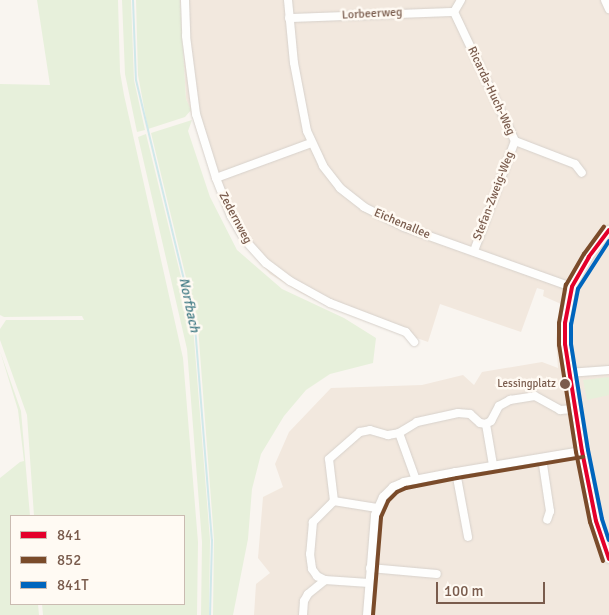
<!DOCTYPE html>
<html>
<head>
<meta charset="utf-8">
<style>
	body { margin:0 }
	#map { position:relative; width:609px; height:615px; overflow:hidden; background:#f9f5f0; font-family:Signika,sans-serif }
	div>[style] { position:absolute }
	.residential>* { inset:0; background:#f2e8de }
	.green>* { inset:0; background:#e7f0db }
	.stream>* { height:2px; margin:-1px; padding:0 1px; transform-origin:1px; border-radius:1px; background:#d0e8ea }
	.roads { filter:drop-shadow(0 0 1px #d7d1cb) drop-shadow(0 0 1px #d7d1cb) }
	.street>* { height:8px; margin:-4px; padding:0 4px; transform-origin:4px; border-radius:4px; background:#fefefd }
	.bus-1>* { height:4px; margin:-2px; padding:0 2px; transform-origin:2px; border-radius:2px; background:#e4002b }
	.bus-2>* { height:4px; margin:-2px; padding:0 2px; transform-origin:2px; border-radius:2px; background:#7a4b2a }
	.bus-3>* { height:4px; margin:-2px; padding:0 2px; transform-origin:2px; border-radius:2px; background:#0065bd }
	.dots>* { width:14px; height:14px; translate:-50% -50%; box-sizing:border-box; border:2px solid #fffaf3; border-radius:50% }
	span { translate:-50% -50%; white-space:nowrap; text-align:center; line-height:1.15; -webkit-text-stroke:5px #fffaf3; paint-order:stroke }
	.bus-label { font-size:11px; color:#7a5c4d }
	.right { translate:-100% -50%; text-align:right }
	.street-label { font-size:12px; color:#7a5c4d }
	.water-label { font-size:14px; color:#437c86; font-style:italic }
	.legend { position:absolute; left:10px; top:515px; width:175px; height:90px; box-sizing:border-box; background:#fffaf3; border:1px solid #cabbb1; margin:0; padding:6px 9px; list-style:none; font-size:15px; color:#7a5c4d }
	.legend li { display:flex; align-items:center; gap:10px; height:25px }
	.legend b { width:25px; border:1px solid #cabbb1 }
	.scale { position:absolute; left:436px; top:582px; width:109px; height:22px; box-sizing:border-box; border:2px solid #7a5c4d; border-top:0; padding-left:6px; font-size:15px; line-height:18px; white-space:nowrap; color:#7a5c4d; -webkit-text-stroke:4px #fffaf3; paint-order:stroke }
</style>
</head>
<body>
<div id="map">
	<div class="residential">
		<div style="clip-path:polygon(180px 0,609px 0,609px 615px,254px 615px,256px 584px,270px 573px,258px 558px,263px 497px,283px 487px,275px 464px,289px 432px,331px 388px,422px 385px,463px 375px,474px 385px,482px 372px,542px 362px,558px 368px,556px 339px,561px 304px,543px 296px,544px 290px,537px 288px,521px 332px,440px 304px,428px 342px,335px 309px,301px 293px,270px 274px,242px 241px,214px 180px,186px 99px)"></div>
	</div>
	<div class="green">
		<div style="clip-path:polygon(37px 0,118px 0,120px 72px,124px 95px,183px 358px,198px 542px,197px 615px,43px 615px,42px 604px,184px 604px,184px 516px,34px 516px,27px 415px,0 340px,0 329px,6px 320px,84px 320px,82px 316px,4px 317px,0 315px,0 84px,50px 85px)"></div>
		<div style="clip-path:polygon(122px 0,131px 0,134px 80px,145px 130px,137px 132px,125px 74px)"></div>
		<div style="clip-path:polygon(136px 0,180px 0,186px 99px,191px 110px,185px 117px,148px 129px,138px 75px)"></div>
		<div style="clip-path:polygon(192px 120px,188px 131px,210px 197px,237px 250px,282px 289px,344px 318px,376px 338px,373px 363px,330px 374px,306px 390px,284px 416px,261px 454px,252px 489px,248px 539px,233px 615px,213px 615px,214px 539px,198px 327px,151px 133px)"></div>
		<div style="clip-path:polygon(146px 134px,193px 326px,210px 540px,209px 615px,201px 615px,202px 542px,187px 349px,138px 137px)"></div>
		<div style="clip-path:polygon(0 351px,21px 411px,30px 516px,11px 516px,11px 604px,38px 604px,39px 615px,0 615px,0 478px,20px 462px,24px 461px,18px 410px)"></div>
		<div style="clip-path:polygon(609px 377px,609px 395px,587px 400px,583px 380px)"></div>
	</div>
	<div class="stream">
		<div style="left:133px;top:0;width:80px;rotate:87.9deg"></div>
		<div style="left:136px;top:80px;width:253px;rotate:76.5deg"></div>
		<div style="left:195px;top:326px;width:215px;rotate:85.5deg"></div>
		<div style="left:212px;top:540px;width:75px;rotate:91.5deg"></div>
	</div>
	<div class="roads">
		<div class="street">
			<div style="left:185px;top:0;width:36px;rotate:88deg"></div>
			<div style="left:186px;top:36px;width:79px;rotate:82.7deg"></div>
			<div style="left:196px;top:114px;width:67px;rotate:72.6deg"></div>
			<div style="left:216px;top:178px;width:41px;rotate:68.5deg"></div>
			<div style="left:231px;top:216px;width:28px;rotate:60deg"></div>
			<div style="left:245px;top:240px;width:31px;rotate:48deg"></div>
			<div style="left:266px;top:263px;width:30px;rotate:37deg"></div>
			<div style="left:290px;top:281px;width:46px;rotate:28.8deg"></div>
			<div style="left:330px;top:303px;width:81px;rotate:20.9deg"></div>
			<div style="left:406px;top:332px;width:13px;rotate:51deg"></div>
			<div style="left:288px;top:0;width:63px;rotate:84.6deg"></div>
			<div style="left:294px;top:63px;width:69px;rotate:79.2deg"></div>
			<div style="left:307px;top:131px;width:38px;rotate:65deg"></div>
			<div style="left:323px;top:166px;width:28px;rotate:52deg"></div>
			<div style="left:340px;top:188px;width:31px;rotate:38deg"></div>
			<div style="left:364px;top:207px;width:45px;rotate:26.6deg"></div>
			<div style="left:404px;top:227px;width:178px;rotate:19.7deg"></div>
			<div style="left:461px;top:0;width:14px;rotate:120deg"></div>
			<div style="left:454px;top:12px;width:143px;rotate:64.7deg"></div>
			<div style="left:515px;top:141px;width:64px;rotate:21deg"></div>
			<div style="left:575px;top:164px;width:11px;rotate:52deg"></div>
			<div style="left:605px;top:0;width:10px;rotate:66deg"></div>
			<div style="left:289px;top:18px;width:165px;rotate:-2.1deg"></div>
			<div style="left:216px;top:178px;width:101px;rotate:-20.2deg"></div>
			<div style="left:609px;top:230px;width:34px;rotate:127deg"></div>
			<div style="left:589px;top:257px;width:34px;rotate:120deg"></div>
			<div style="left:572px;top:287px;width:37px;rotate:101deg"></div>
			<div style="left:565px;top:323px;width:21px;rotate:90deg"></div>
			<div style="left:565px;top:344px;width:108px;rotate:81deg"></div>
			<div style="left:582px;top:451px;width:71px;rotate:78.7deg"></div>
			<div style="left:596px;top:521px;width:40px;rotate:71.1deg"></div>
			<div style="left:474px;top:251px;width:117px;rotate:-69.6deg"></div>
			<div style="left:568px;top:373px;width:41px;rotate:-4.2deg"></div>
			<div style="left:542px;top:458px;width:54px;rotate:81.4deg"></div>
			<div style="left:550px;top:511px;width:9px;rotate:108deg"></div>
			<div style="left:493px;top:465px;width:42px;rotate:-99.7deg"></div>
			<div style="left:486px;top:424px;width:6px;rotate:-31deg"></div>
			<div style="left:491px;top:421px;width:17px;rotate:-62deg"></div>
			<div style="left:499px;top:406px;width:13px;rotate:-29deg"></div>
			<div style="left:510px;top:400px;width:25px;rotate:-9deg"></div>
			<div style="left:535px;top:396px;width:29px;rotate:29deg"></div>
			<div style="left:560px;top:410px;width:14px;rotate:-4deg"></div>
			<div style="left:456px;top:472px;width:66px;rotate:79.5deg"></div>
			<div style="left:416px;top:480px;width:50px;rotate:-109.9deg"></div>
			<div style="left:399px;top:433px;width:21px;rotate:-31deg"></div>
			<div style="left:417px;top:422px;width:42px;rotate:-12.4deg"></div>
			<div style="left:458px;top:413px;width:12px;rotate:5deg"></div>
			<div style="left:470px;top:414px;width:13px;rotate:42deg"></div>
			<div style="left:480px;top:423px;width:6px;rotate:9deg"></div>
			<div style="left:334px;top:501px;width:30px;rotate:135deg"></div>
			<div style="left:313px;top:522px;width:32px;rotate:95deg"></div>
			<div style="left:310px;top:554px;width:15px;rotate:82deg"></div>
			<div style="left:312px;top:569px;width:9px;rotate:54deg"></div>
			<div style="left:317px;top:576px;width:9px;rotate:27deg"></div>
			<div style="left:325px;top:580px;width:44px;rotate:3.9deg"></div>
			<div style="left:377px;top:508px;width:44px;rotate:-170.8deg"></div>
			<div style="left:334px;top:501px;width:42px;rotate:-96.8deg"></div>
			<div style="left:329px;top:459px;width:41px;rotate:-41.1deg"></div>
			<div style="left:360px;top:432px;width:10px;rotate:-11deg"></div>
			<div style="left:370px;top:430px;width:19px;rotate:16deg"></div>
			<div style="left:388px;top:435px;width:11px;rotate:-10deg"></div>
			<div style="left:370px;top:568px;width:67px;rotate:5.1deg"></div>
			<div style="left:303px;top:615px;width:14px;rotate:-86deg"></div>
			<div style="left:304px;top:601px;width:8px;rotate:-60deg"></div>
			<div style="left:308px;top:594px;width:22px;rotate:-39deg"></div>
			<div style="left:367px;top:615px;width:100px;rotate:-85.4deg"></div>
			<div style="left:375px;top:515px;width:20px;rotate:-66deg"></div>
			<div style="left:383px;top:497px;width:14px;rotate:-45deg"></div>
			<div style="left:393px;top:487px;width:12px;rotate:-24deg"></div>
			<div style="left:404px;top:482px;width:53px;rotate:-10.9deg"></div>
			<div style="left:456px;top:472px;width:128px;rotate:-9.5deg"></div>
		</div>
	</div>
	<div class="bus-1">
		<div style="left:609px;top:230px;width:34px;rotate:127deg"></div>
		<div style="left:589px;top:257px;width:34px;rotate:120deg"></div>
		<div style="left:572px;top:287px;width:37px;rotate:101deg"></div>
		<div style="left:565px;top:323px;width:21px;rotate:90deg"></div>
		<div style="left:565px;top:344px;width:108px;rotate:81deg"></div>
		<div style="left:582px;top:451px;width:71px;rotate:78.7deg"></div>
		<div style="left:596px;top:521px;width:40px;rotate:71.1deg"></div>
	</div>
	<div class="bus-2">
		<div style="left:603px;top:561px;width:41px;rotate:-108.4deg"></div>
		<div style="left:590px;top:522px;width:71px;rotate:-101.3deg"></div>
		<div style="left:576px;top:452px;width:108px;rotate:-99deg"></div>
		<div style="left:559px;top:345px;width:22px;rotate:-90deg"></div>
		<div style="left:559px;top:323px;width:39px;rotate:-80deg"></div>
		<div style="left:566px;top:285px;width:36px;rotate:-60deg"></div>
		<div style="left:584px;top:254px;width:34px;rotate:-54deg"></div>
		<div style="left:373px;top:615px;width:98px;rotate:-85.3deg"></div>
		<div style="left:381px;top:517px;width:17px;rotate:-66deg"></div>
		<div style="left:388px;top:501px;width:13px;rotate:-45deg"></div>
		<div style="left:397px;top:492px;width:10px;rotate:-24deg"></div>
		<div style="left:406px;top:488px;width:52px;rotate:-11.1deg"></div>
		<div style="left:457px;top:478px;width:128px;rotate:-9.5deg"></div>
	</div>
	<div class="bus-3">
		<div style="left:609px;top:241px;width:57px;rotate:122.9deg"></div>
		<div style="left:578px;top:289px;width:36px;rotate:101deg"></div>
		<div style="left:571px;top:324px;width:20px;rotate:90deg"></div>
		<div style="left:571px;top:344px;width:107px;rotate:80.9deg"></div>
		<div style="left:588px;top:450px;width:70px;rotate:78.5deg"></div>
		<div style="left:602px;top:519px;width:22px;rotate:72deg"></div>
	</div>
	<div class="dots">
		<div style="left:565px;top:384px;background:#7a5c4d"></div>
	</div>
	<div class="bus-label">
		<span class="right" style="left:556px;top:384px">Lessingplatz</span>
	</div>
	<div class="street-label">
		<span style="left:372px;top:14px;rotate:-3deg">Lorbeerweg</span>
		<span style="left:491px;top:91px;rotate:65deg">Ricarda-Huch-Weg</span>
		<span style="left:494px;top:196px;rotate:-69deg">Stefan-Zweig-Weg</span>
		<span style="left:235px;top:218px;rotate:62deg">Zedernweg</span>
		<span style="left:402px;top:224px;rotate:23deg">Eichenallee</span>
	</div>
	<div class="water-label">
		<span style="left:189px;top:305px;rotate:78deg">Norfbach</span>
	</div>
	<ul class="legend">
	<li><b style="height:6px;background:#e4002b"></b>841</li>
	<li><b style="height:6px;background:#7a4b2a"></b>852</li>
	<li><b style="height:6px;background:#0065bd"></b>841T</li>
	</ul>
	<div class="scale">100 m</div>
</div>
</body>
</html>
